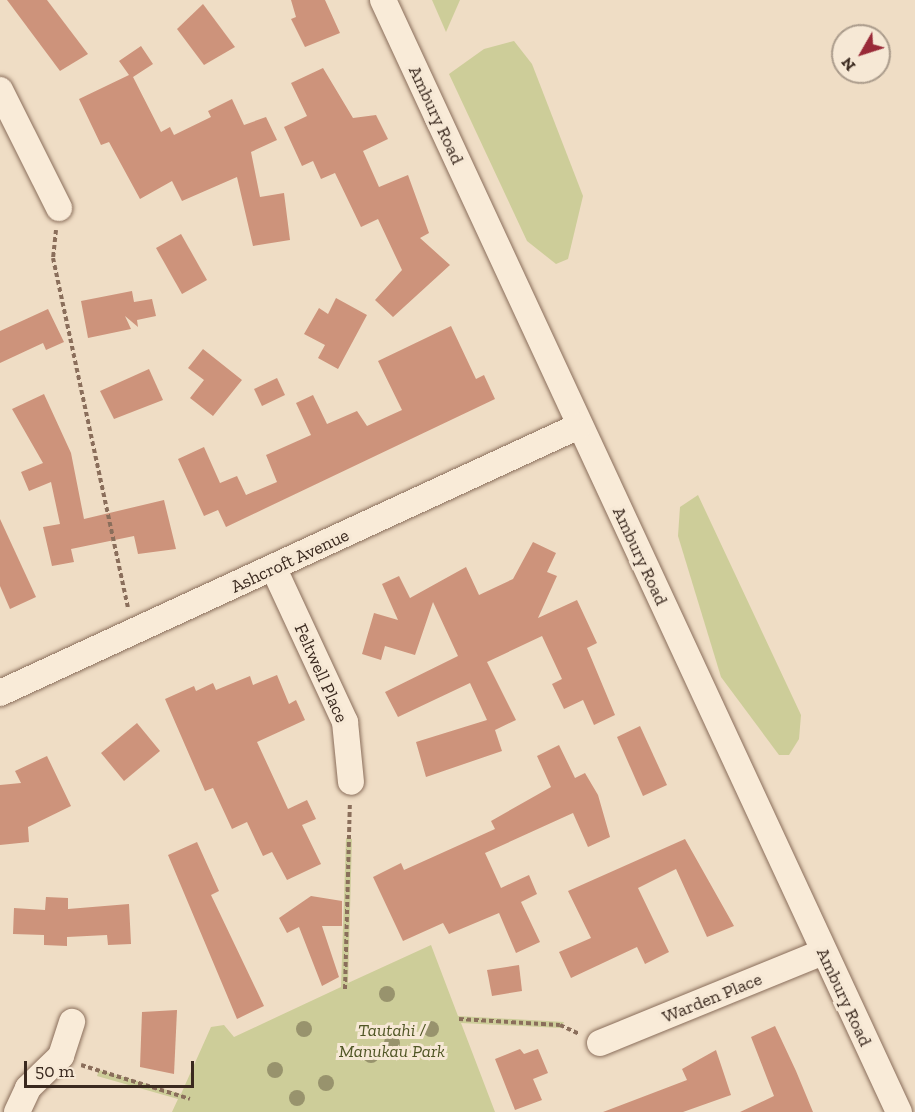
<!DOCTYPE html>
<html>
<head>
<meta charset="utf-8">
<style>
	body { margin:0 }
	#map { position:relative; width:915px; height:1112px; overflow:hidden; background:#efddc5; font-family:"Zilla Slab",serif }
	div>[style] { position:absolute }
	.green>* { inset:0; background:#cdcd99 }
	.building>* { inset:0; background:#cd937b }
	.path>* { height:4px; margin-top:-2px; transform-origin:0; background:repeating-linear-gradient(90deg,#8a6e5b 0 4.5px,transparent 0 7.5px) }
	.roads { filter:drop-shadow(0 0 2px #8a6e5b) drop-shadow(0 0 2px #8a6e5b) }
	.street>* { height:26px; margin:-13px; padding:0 13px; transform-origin:13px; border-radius:13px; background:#f9ebd8 }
	.trees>* { width:16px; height:16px; margin:-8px; border-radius:50%; background:#98936d }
	span { translate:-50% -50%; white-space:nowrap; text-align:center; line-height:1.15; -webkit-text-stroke:6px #f6e8d5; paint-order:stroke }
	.street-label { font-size:18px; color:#3a291f }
	.park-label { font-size:18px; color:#505625; font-style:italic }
	.north { position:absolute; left:831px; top:24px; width:60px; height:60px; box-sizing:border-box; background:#f6e8d5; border:2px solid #ab9c8c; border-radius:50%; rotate:231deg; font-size:16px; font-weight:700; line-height:24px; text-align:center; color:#3a291f }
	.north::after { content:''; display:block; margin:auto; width:21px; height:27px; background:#992a38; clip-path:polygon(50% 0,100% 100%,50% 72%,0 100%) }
	.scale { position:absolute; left:24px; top:1061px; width:170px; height:27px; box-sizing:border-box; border:3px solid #3a291f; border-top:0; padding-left:8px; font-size:18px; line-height:21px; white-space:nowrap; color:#3a291f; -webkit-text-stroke:4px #f6e8d5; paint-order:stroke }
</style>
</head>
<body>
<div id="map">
	<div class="green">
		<div style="clip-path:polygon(432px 0,460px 0,446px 32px)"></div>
		<div style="clip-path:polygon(514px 41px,532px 64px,583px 196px,568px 259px,556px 264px,527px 241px,449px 74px,484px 49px)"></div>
		<div style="clip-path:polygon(698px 495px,801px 715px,799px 739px,789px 755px,779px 755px,721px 677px,678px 536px,680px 507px)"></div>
		<div style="clip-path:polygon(346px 838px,352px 839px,348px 983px,431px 945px,458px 1016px,564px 1022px,561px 1028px,461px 1023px,495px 1112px,172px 1112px,178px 1099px,97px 1076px,99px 1070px,181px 1094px,211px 1027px,224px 1025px,234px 1037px,341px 987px)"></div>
	</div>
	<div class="building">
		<div style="clip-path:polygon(7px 0,47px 0,88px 54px,60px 71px)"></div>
		<div style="clip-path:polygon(291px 0,325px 0,340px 33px,305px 47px,291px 19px,296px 17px)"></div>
		<div style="clip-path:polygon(203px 4px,235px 47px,204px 65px,177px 29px)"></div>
		<div style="clip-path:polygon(141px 46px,153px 64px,133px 77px,161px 132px,170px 127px,174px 135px,211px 117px,208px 111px,232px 99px,244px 125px,266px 117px,277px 140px,251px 152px,260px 197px,284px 193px,290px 240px,253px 246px,237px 177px,182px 201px,172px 181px,140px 199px,109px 142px,101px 145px,79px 99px,129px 75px,119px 61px)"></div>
		<div style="clip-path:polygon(323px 68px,353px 118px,376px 115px,388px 139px,363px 151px,379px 187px,408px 175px,429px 233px,420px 238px,450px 265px,393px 317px,375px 300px,402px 270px,378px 219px,361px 227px,335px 173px,321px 179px,313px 161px,302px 166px,284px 127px,307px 116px,291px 83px)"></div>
		<div style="clip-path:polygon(181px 234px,207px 280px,182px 294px,156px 248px)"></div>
		<div style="clip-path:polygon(132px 291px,134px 302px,152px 299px,156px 316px,137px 320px,138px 327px,125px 316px,131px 329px,88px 338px,81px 301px)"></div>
		<div style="clip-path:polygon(336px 298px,367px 315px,338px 369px,318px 358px,325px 345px,304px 334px,319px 308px,328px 314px)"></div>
		<div style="clip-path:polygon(48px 309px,64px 342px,46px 350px,43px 343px,0 363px,0 331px)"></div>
		<div style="clip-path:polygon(451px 326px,476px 379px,484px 375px,495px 399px,226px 527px,218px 510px,204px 516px,178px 459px,204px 447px,220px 483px,237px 476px,246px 495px,277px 482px,266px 455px,311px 435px,296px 403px,313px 395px,327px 424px,357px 411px,367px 426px,402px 410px,378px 361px)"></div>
		<div style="clip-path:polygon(203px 349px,242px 380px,213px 416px,190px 398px,204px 380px,188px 368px)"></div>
		<div style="clip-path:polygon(149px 369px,163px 400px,114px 419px,100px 391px)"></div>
		<div style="clip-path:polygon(277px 378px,285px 395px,262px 406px,254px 389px)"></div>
		<div style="clip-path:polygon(44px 394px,71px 453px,84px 519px,164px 500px,176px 549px,138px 554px,134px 536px,71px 549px,74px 562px,52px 566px,43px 527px,60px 524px,51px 482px,29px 491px,21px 472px,43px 463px,12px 409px)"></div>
		<div style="clip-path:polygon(0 519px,36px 597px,10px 609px,0 586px)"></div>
		<div style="clip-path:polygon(533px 542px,556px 553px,547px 572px,557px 576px,538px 618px,577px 600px,597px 643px,587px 648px,615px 715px,594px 725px,583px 700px,564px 709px,552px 684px,562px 679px,542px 636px,487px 662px,516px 720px,495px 730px,502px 751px,426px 777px,416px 742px,487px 720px,470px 683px,398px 717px,385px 692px,458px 656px,433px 602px,415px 655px,385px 646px,381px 660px,362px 654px,374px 613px,398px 620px,382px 584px,399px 576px,410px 598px,466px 567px,479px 595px,513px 579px)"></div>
		<div style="clip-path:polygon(277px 675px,289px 704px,296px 700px,305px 720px,257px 742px,288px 809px,307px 800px,316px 819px,302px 825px,321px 864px,287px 880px,272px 852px,263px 856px,247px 822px,232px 829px,213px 788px,205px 791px,165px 699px,194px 686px,196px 691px,213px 683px,216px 690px,250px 676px,253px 685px)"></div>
		<div style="clip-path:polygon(137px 723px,160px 751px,124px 781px,101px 753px)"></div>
		<div style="clip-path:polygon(640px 726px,667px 785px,643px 796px,617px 737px)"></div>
		<div style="clip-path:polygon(559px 745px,575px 778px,585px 773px,598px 795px,610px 837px,588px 847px,573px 813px,485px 853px,501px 888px,529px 875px,537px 894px,521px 902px,540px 942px,516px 953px,499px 913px,449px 934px,443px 923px,403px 941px,373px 877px,401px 863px,404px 870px,495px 829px,491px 821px,551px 787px,537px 756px)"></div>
		<div style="clip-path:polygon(47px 756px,71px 806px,28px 827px,29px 842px,0 845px,0 785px,21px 783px,15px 771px)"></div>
		<div style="clip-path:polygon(685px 839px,734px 926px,707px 937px,676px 869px,638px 888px,669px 952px,645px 964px,637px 947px,571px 978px,559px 952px,591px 938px,568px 891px)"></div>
		<div style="clip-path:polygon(197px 842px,219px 891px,211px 895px,264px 1006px,237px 1019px,168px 855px)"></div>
		<div style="clip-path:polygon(311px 896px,342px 901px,342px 926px,322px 926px,339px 977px,322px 986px,299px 927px,287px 933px,279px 918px)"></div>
		<div style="clip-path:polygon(46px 897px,68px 898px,68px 909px,129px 904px,131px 944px,108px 945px,107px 935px,67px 937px,67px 946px,44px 945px,44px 935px,13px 934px,14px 908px,45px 910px)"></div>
		<div style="clip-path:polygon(519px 965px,522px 991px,492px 996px,487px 970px)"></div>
		<div style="clip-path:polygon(177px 1010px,174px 1074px,140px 1067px,142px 1012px)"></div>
		<div style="clip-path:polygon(775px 1026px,796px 1071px,813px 1112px,740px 1112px,774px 1096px,751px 1037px)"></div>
		<div style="clip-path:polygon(520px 1049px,524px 1054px,538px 1049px,548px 1073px,533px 1079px,542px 1100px,515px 1110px,495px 1059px)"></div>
		<div style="clip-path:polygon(716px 1050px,731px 1095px,683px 1112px,603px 1112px,687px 1080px,682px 1069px)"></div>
	</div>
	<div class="path">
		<div style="left:56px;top:230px;width:28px;rotate:96deg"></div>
		<div style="left:53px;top:258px;width:357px;rotate:77.9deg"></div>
		<div style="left:345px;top:989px;width:186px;rotate:-88.5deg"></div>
		<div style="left:459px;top:1019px;width:101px;rotate:3.4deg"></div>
		<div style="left:560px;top:1025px;width:21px;rotate:25deg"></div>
		<div style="left:81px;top:1065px;width:114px;rotate:17.3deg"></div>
	</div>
	<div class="roads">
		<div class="street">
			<div style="left:383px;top:0;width:1226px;rotate:65.11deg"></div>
			<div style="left:0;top:90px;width:132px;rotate:63.4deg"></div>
			<div style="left:274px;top:569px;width:169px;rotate:65.1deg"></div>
			<div style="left:345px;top:722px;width:60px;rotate:84.3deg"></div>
			<div style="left:0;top:693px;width:638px;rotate:-24.76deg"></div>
			<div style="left:600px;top:1043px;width:241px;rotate:-22.2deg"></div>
			<div style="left:17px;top:1112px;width:26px;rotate:-65deg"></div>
			<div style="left:28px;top:1088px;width:46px;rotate:-44.1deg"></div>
			<div style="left:61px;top:1056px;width:36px;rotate:-72deg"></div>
		</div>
	</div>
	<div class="trees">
		<div style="left:387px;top:994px"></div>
		<div style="left:304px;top:1029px"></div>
		<div style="left:431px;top:1029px"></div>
		<div style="left:392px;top:1043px"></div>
		<div style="left:371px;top:1055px"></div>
		<div style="left:275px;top:1070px"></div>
		<div style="left:326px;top:1083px"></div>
		<div style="left:297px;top:1098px"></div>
	</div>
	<div class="street-label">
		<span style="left:436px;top:115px;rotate:65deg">Ambury Road</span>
		<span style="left:640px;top:556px;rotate:65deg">Ambury Road</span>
		<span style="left:290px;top:561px;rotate:-25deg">Ashcroft Avenue</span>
		<span style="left:321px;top:673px;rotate:66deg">Feltwell Place</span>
		<span style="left:844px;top:997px;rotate:65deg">Ambury Road</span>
		<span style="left:712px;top:998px;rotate:-22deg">Warden Place</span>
	</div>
	<div class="park-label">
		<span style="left:392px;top:1041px">Tautahi /<br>Manukau Park</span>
	</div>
	<div class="north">N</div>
	<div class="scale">50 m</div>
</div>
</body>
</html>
